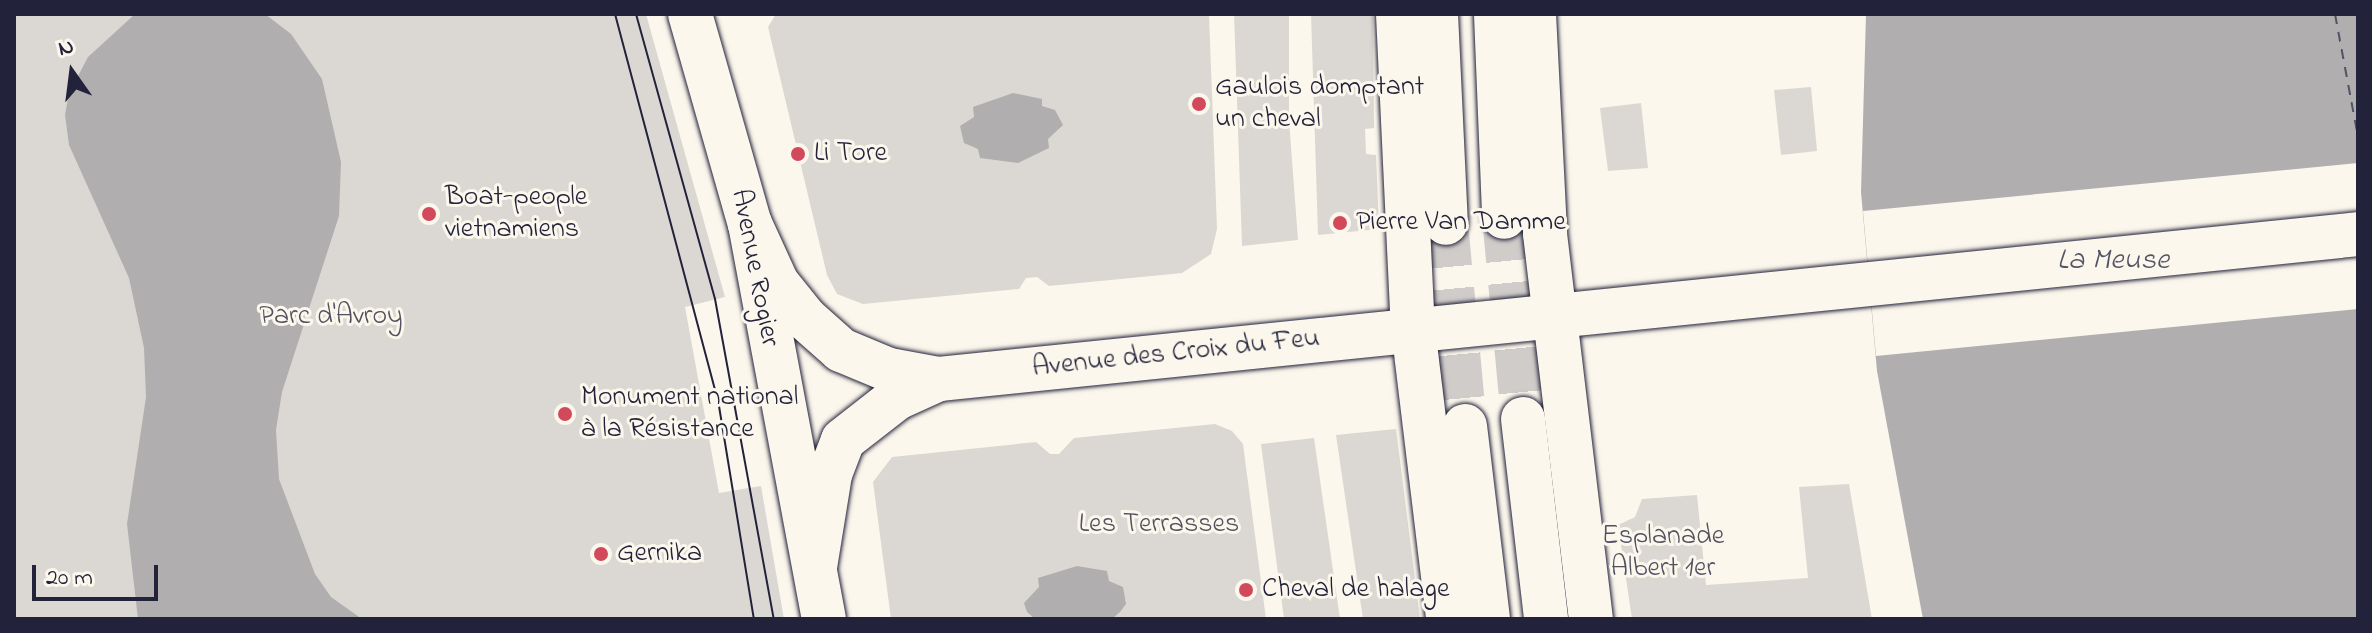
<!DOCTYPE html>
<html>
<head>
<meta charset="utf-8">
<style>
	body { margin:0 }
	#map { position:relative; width:2372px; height:633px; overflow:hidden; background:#fbf7ec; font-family:"Indie Flower",sans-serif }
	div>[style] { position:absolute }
	.green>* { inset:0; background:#dbd8d3 }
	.water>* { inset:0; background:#b1aeb0 }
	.pier>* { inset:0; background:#fbf7ec }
	.ferry>* { height:2px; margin-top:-1px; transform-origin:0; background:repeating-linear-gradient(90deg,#545364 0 10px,transparent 0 18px) }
	.secondary-tunnel>* { height:44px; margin-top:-22px; transform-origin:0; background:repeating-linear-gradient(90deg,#d0ccc9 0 44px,transparent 0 66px) }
	.roads { filter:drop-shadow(0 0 2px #22223b) drop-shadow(0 0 2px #22223b) }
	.secondary>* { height:44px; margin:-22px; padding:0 22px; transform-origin:22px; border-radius:22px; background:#fbf7ec }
	.primary>* { height:44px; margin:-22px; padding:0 22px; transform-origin:22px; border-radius:22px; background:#fbf7ec }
	.tram>* { height:2px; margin:-1px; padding:0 1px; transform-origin:1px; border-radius:1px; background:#22223b }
	.dots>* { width:22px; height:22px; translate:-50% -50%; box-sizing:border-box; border:4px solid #fbf7ec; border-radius:50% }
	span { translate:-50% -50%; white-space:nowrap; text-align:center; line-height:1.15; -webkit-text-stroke:6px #fbf7ec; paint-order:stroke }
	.poi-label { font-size:28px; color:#22223b }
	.left { translate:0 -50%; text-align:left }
	.street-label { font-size:28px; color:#22223b }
	.park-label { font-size:28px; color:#505061 }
	.water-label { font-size:30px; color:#545364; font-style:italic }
	.frame { position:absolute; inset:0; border:16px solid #22223b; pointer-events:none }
	.north { position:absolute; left:32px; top:32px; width:80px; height:80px; -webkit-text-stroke:6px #fbf7ec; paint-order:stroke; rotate:346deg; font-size:22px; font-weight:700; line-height:32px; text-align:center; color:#22223b }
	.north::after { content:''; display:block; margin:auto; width:28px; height:36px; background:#22223b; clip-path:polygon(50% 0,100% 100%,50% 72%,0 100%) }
	.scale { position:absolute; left:32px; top:565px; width:126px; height:36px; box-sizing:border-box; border:4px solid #22223b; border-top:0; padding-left:10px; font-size:24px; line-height:28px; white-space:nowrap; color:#22223b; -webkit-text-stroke:6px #fbf7ec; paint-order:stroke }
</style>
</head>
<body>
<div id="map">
	<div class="green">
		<div style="clip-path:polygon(14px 14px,646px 14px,725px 297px,685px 307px,719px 493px,761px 486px,784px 619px,14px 619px)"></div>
		<div style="clip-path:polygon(776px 14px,1209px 14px,1217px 229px,1211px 254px,1182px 273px,1049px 286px,1037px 277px,1026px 278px,1019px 289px,863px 304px,837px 294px,827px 275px,768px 27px)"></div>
		<div style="clip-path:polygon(1234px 14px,1289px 14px,1289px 120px,1298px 240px,1242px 246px)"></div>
		<div style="clip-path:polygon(1311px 14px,1373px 14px,1374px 128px,1365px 129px,1366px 154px,1376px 155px,1379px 229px,1318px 235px)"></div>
		<div style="clip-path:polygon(1811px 87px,1817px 151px,1781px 155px,1774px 90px)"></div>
		<div style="clip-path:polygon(1641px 103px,1648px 168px,1608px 171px,1600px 108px)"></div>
		<div style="clip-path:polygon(1215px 424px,1232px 431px,1243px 444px,1266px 619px,891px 619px,873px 482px,892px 457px,1036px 442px,1050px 454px,1059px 454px,1074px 438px)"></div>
		<div style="clip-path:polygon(1396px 429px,1420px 619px,1363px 619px,1336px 435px)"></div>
		<div style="clip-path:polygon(1314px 438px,1340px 619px,1284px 619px,1261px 444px)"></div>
		<div style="clip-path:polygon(1849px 484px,1872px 619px,1632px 619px,1618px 525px,1635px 517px,1642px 499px,1697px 495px,1706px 585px,1808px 578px,1799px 487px)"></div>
	</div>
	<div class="water">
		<div style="clip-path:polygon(135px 14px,265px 14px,291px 34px,322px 79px,341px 162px,339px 216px,282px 392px,276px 430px,279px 479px,315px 574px,331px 597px,362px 619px,138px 619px,127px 524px,146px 397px,144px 348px,129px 278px,69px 145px,65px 115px,69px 93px,88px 57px)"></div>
		<div style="clip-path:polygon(1866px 14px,2358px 14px,2358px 619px,1923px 619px,1877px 371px,1861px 192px)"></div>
		<div style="clip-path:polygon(1013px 93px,1042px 99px,1042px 106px,1055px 110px,1063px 125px,1048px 139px,1049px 148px,1018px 163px,980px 158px,978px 149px,964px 143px,960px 126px,974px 117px,973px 107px)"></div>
		<div style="clip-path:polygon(1077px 566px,1107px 571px,1109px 581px,1123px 587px,1126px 604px,1120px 612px,1112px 619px,1035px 619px,1027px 612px,1024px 603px,1039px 587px,1038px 578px)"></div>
	</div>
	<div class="pier">
		<div style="clip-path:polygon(2358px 163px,2358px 309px,1876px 356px,1863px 211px)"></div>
	</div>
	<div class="ferry">
		<div style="left:2335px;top:14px;width:125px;rotate:79.4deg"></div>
	</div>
	<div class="secondary-tunnel">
		<div style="left:1504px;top:217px;width:203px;rotate:84.6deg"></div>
		<div style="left:1446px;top:223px;width:204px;rotate:84.7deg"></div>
	</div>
	<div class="roads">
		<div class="secondary">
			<div style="left:690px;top:14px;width:218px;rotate:74.1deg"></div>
			<div style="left:750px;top:224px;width:402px;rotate:79.4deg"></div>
			<div style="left:1398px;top:14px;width:314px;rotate:87.3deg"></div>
			<div style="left:1413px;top:328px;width:293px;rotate:83.1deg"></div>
			<div style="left:1436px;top:14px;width:209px;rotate:87.3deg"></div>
			<div style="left:1496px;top:14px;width:203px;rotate:87.7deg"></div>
			<div style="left:1534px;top:14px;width:220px;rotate:87.1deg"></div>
			<div style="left:1545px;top:234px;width:388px;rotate:83.2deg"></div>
			<div style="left:1523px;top:419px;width:201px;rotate:83.4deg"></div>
			<div style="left:1465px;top:426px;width:194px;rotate:83.2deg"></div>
		</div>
		<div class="primary">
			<div style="left:750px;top:224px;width:65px;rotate:65.4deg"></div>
			<div style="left:777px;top:283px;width:45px;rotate:51.3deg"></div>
			<div style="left:805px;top:318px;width:48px;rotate:41.6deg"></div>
			<div style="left:841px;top:350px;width:52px;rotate:22.6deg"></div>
			<div style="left:889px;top:370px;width:51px;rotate:10.2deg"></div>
			<div style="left:939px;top:379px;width:1426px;rotate:-5.83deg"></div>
			<div style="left:815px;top:567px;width:94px;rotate:-80.8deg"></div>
			<div style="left:830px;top:474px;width:36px;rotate:-69deg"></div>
			<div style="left:843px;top:440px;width:68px;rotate:-37.9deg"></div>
			<div style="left:897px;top:398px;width:46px;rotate:-24.3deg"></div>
		</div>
	</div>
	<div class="tram">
		<div style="left:615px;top:14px;width:400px;rotate:75.1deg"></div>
		<div style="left:718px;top:400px;width:222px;rotate:80.7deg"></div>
		<div style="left:636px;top:14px;width:296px;rotate:74.5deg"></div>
		<div style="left:715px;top:299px;width:325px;rotate:79.6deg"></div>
	</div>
	<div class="dots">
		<div style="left:1199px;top:104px;background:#d1495b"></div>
		<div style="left:798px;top:154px;background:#d1495b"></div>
		<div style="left:429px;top:214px;background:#d1495b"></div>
		<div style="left:1340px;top:223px;background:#d1495b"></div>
		<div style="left:565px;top:414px;background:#d1495b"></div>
		<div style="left:601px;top:554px;background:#d1495b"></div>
		<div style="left:1246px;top:590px;background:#d1495b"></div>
	</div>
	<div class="poi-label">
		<span class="left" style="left:1215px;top:104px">Gaulois domptant<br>un cheval</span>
		<span class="left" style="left:814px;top:154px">Li Tore</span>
		<span class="left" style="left:445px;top:214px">Boat-people<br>vietnamiens</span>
		<span class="left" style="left:1356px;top:223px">Pierre Van Damme</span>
		<span class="left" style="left:581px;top:414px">Monument national<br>à la Résistance</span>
		<span class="left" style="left:617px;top:554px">Gernika</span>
		<span class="left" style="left:1262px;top:590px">Cheval de halage</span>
	</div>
	<div class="street-label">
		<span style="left:754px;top:268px;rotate:79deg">Avenue Rogier</span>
		<span style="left:1176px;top:354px;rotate:-6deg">Avenue des Croix du Feu</span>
	</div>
	<div class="park-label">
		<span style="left:331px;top:317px">Parc d'Avroy</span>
		<span style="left:1159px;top:525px">Les Terrasses</span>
		<span style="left:1663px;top:553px">Esplanade<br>Albert 1er</span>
	</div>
	<div class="water-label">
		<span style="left:2113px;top:261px">La Meuse</span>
	</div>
	<div class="frame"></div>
	<div class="north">N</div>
	<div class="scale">20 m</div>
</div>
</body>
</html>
